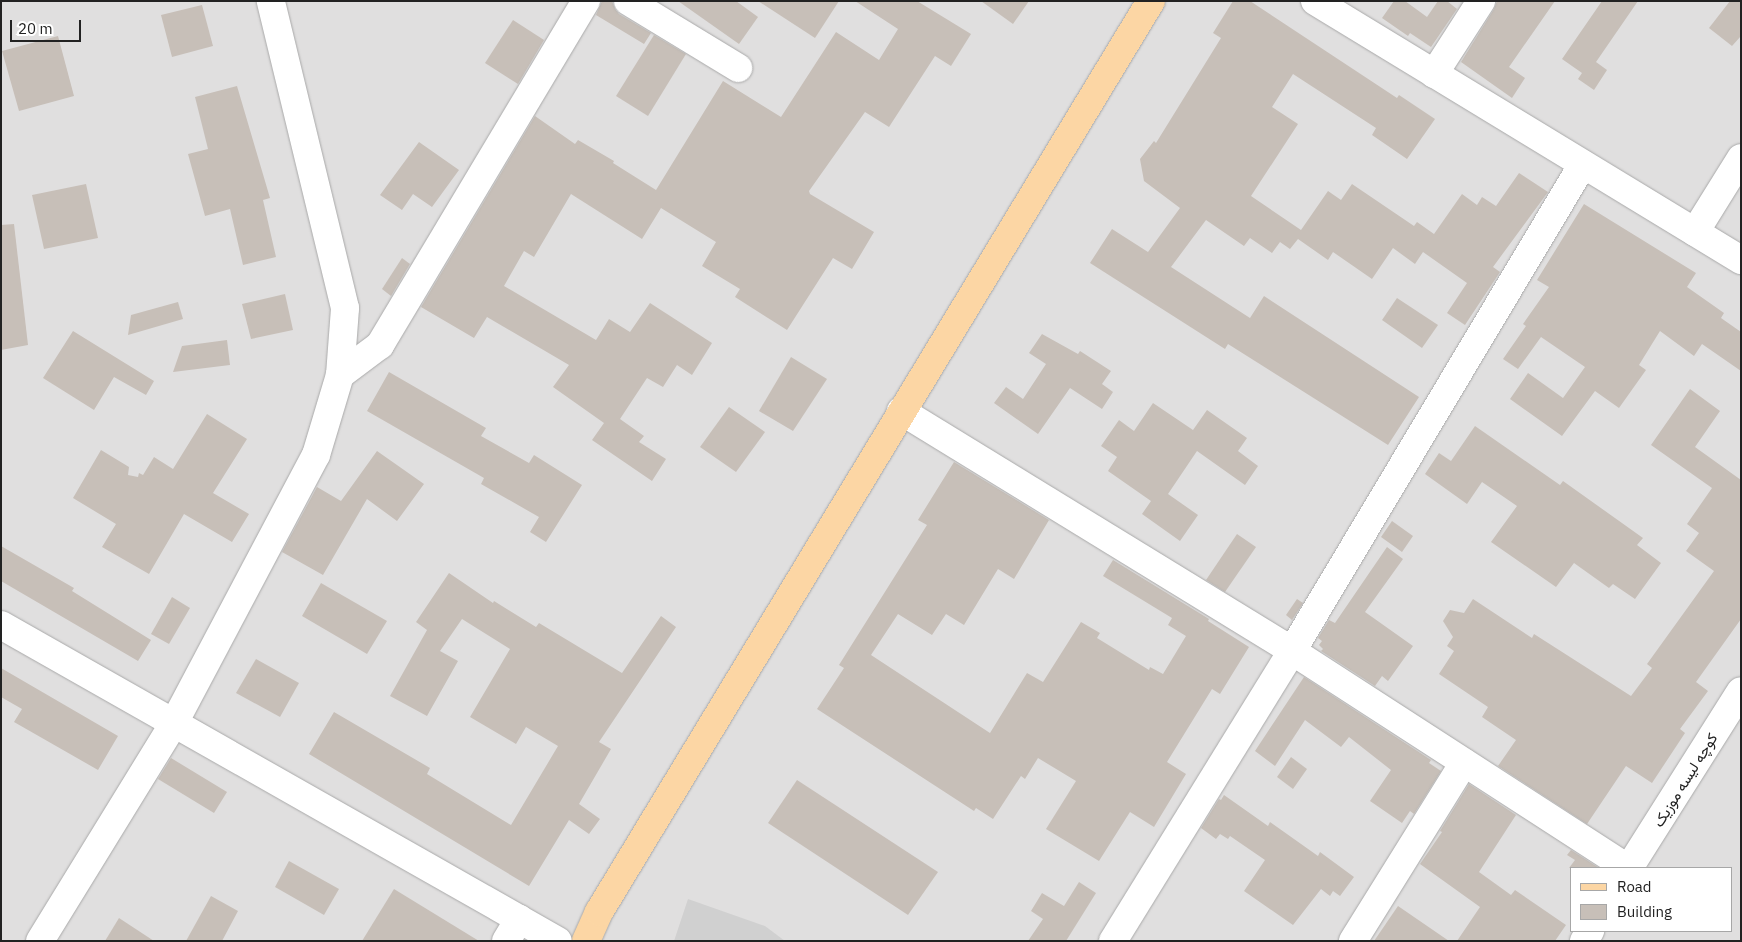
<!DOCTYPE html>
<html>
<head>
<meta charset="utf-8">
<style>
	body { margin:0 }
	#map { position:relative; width:1742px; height:942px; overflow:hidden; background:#f2efe9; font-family:"IBM Plex Sans",Vazirmatn,sans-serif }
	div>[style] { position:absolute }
	.residential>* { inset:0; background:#e0dfdf }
	.religious>* { inset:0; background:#d0d0d0 }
	.building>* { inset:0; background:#c7bfb8 }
	.roads { filter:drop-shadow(0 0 1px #a9a9a9) drop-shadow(0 0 1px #a9a9a9) }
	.minor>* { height:28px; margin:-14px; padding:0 14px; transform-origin:14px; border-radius:14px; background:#fff }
	.major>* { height:28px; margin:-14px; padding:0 14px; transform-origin:14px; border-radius:14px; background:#fcd6a4 }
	span { translate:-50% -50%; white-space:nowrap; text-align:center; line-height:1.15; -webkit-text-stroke:4px #fff; paint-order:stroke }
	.street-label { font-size:15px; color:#222 }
	.frame { position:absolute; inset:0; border:2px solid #222; pointer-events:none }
	.legend { position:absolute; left:1570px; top:867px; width:162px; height:65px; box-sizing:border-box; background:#fff; border:1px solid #a7a7a7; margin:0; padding:6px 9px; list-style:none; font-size:15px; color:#222 }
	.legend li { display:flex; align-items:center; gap:10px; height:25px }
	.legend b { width:25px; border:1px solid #a7a7a7 }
	.scale { position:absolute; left:10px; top:20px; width:71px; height:22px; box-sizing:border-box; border:2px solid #222; border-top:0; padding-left:6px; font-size:15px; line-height:18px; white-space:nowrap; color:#222; -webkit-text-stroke:4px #fff; paint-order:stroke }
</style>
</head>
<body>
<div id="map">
	<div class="residential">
		<div style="clip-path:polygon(evenodd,1px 1px,1741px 1px,1741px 941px,1px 941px,1px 1px,1571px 868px,1731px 868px,1731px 931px,1571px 931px,1571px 868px)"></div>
	</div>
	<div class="religious">
		<div style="clip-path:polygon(688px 899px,765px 926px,785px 941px,674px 941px)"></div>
	</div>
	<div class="building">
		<div style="clip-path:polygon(602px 1px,612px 1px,615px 9px,619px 14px,651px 33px,644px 44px,596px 15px)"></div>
		<div style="clip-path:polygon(678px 1px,736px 1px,758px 17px,739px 44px)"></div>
		<div style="clip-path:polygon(758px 1px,839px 1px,815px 38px)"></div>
		<div style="clip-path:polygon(855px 1px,917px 1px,971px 34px,951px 66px,935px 56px,889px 127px,865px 112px,809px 191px,810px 194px,874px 232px,852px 269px,833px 258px,787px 330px,735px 297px,740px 289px,702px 266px,716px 242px,661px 208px,642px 239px,571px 194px,534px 257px,524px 251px,504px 286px,596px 340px,609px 319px,630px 332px,650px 303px,712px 343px,692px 375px,677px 365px,663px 387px,647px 378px,620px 419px,644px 436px,639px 442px,666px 459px,652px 481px,592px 440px,604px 423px,553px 387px,569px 365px,487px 317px,474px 338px,421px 307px,535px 116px,575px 144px,578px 140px,614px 161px,613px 163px,656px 190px,723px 81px,781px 117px,836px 32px,879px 60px,898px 29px)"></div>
		<div style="clip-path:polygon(981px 1px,1029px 1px,1013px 24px)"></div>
		<div style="clip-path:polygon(1233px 1px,1250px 1px,1397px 98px,1399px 95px,1435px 119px,1407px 159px,1372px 135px,1376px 128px,1293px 74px,1272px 107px,1298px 124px,1251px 196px,1301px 230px,1328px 191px,1341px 200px,1352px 184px,1414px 226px,1417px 222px,1434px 234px,1462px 194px,1477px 205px,1482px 197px,1496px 206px,1519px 173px,1548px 192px,1493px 267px,1500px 272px,1465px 325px,1447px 313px,1467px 283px,1423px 252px,1415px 264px,1393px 248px,1372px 279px,1333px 252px,1328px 260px,1298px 239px,1290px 249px,1280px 242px,1272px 253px,1250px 238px,1244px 246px,1206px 220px,1171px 267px,1250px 318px,1264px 296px,1419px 397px,1388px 445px,1228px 344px,1225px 349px,1090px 263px,1112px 229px,1148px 252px,1180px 208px,1144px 181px,1140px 159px,1154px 141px,1156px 143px,1221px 38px,1213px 33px)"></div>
		<div style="clip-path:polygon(1394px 1px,1405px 1px,1427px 17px,1438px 1px,1447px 1px,1457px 9px,1431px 47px,1410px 33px,1408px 36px,1382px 18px)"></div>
		<div style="clip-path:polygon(1497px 1px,1555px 1px,1509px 67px,1525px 78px,1512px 98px,1461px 62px,1494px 9px)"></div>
		<div style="clip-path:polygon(1602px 1px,1638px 1px,1596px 62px,1607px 70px,1594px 90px,1578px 79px,1582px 73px,1562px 59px)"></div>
		<div style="clip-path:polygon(1730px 1px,1741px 1px,1741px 36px,1732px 46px,1709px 28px)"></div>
		<div style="clip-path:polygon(202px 5px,213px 46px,172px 57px,161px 15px)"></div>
		<div style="clip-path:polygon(513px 20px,544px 40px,518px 84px,485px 63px)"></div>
		<div style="clip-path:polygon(654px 35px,686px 54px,648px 116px,616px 96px)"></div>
		<div style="clip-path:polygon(58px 36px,74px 96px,19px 111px,2px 51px)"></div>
		<div style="clip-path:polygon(237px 86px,270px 198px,263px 200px,276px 257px,243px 265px,230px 209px,205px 216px,188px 154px,208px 149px,195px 97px)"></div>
		<div style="clip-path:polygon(419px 142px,459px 170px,432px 207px,413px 194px,402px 210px,380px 195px)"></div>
		<div style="clip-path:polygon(86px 184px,98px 238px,44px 249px,32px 195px)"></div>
		<div style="clip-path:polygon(1584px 204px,1696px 273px,1687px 287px,1724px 313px,1721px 318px,1741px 332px,1741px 371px,1702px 344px,1694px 356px,1660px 331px,1639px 365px,1646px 370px,1619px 408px,1595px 391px,1562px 436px,1510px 399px,1528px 373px,1563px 398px,1585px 367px,1541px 337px,1518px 369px,1503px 359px,1526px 326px,1523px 324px,1549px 287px,1537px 280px)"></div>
		<div style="clip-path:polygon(14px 224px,28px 345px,1px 350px,1px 225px)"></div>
		<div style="clip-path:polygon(402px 258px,410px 264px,391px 296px,382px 289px)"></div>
		<div style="clip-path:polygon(285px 294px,293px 330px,251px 339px,242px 304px)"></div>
		<div style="clip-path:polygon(1397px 298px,1438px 325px,1422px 348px,1382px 320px)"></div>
		<div style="clip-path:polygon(178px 302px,183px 319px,128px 335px,131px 315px)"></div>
		<div style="clip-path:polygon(73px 331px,154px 381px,146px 395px,114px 377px,94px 410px,43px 378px)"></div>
		<div style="clip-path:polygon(1042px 334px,1078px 354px,1080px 351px,1111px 371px,1102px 384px,1113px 392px,1102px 409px,1070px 388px,1038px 434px,994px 403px,1006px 387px,1023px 399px,1046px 364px,1029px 353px)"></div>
		<div style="clip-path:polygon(227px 340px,230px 365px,173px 372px,182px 346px)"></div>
		<div style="clip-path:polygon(791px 357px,827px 379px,793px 431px,759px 411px)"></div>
		<div style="clip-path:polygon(389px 372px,486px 428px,481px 436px,529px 463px,534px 455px,582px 485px,546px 542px,530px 532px,539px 517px,481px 484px,484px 478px,367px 411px)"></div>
		<div style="clip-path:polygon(1690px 389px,1720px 411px,1695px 447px,1741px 480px,1741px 619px,1696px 682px,1708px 691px,1680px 729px,1685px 733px,1652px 783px,1626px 766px,1587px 824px,1498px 766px,1516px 740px,1482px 717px,1488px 707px,1439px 674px,1454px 651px,1447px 646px,1453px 637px,1443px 621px,1450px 610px,1464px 613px,1473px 599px,1532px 638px,1534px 634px,1631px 696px,1652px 668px,1647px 664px,1714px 571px,1686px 551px,1699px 533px,1687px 524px,1712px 488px,1651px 445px)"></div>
		<div style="clip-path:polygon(1153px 403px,1193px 430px,1207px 410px,1247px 438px,1238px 451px,1258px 466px,1245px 485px,1197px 451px,1168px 494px,1198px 515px,1180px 541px,1142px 514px,1151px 501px,1108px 471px,1117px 457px,1101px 446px,1119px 420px,1134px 431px)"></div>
		<div style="clip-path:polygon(729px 407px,765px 432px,736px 472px,700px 447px)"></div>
		<div style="clip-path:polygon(207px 414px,247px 439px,213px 493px,249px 514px,232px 542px,184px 514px,149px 574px,102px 547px,116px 524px,73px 498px,101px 450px,129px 467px,128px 475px,138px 477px,139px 473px,143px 475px,154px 457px,173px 469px)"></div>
		<div style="clip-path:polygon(1475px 426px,1560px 485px,1563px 481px,1643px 538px,1637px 545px,1661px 563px,1635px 599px,1613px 584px,1609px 588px,1574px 563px,1556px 587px,1491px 542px,1517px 506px,1482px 482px,1467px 504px,1425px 474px,1439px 453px,1451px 461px)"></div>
		<div style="clip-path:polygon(377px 451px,424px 484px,397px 521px,367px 499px,323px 575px,282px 552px,317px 487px,341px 501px)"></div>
		<div style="clip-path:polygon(954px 462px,1049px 520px,1014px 579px,998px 569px,964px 625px,946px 614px,932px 635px,898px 614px,871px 655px,990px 733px,1027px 673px,1043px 682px,1081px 622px,1100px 633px,1097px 638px,1149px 670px,1150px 667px,1163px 674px,1186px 636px,1168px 625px,1172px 618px,1103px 576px,1113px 560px,1209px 619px,1208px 621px,1249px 647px,1220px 694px,1212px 689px,1167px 762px,1186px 774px,1154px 827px,1130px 812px,1099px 861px,1046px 829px,1076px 781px,1038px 758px,1025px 779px,1021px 776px,993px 819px,976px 808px,974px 811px,817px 709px,844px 668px,839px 665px,927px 525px,918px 520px)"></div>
		<div style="clip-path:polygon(1392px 521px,1413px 536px,1402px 552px,1381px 537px)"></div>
		<div style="clip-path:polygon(1237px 534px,1256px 547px,1225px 592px,1206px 580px)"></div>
		<div style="clip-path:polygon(1px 546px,74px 588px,72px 591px,151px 640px,138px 661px,1px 581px)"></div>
		<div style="clip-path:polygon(1387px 547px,1403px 559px,1365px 612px,1413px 646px,1388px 681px,1382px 676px,1375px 686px,1321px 651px,1323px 649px,1319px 645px,1322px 641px,1318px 638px,1329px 620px,1335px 623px)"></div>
		<div style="clip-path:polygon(449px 573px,493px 603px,494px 601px,536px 627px,539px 623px,622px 673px,661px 616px,676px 627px,599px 742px,611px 749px,579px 804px,600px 819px,589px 834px,569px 820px,529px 886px,309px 754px,334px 712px,430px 768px,427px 774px,511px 825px,558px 746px,526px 727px,516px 744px,470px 717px,510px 649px,462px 619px,440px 651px,458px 661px,427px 716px,390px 696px,427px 630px,416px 622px)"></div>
		<div style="clip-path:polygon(321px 583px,387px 621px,367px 654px,302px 616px)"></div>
		<div style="clip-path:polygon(172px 597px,190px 608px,169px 644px,151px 634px)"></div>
		<div style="clip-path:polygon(1297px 599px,1303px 603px,1292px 620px,1286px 615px)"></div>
		<div style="clip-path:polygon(256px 659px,299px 683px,280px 717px,236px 693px)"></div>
		<div style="clip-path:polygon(1px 668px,118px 736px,98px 770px,14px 722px,22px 709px,1px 697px)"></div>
		<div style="clip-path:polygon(1304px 677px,1431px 760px,1429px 763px,1441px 771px,1414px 814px,1410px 811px,1402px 823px,1370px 801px,1391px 770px,1349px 737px,1341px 747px,1305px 720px,1275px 766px,1255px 751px)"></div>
		<div style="clip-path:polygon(1291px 757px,1307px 769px,1293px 789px,1277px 777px)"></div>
		<div style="clip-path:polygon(171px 758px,227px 792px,214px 813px,158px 779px)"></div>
		<div style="clip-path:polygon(797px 780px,938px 872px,908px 915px,768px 823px)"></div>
		<div style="clip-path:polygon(1469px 784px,1516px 815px,1479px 872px,1511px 895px,1515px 890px,1566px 925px,1555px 941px,1457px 941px,1480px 907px,1420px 864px,1442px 832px,1440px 831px)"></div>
		<div style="clip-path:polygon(1224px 795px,1268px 826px,1270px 822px,1318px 856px,1320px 852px,1354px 877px,1340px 896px,1333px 891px,1330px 896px,1321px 889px,1293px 925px,1244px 891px,1265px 860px,1230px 836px,1228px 839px,1220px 834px,1216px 839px,1201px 828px,1219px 799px,1221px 800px)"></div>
		<div style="clip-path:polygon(1571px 850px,1599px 868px,1569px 868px,1575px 860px,1567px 855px)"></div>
		<div style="clip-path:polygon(289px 861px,339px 889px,324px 915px,275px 887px)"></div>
		<div style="clip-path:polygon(1079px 882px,1096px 893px,1066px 941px,1028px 941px,1043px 919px,1031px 911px,1042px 893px,1064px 906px)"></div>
		<div style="clip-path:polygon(394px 889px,479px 941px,362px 941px)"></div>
		<div style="clip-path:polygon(211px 896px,238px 911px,222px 941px,186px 941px)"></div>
		<div style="clip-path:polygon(1398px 906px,1449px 941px,1374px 941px)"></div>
		<div style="clip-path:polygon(119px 918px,154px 941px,105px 941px)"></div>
	</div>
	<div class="roads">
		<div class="minor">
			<div style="left:628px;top:1px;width:129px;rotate:31.3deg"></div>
			<div style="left:1315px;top:1px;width:499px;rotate:31.3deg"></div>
			<div style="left:1434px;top:74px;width:87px;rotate:-57.2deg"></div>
			<div style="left:1695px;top:232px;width:87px;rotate:-58.1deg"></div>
			<div style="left:340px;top:375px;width:50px;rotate:-36.9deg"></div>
			<div style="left:380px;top:345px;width:401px;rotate:-59.1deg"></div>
			<div style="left:901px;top:411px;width:459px;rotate:31.5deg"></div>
			<div style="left:1292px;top:651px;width:399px;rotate:32.9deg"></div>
			<div style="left:1px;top:625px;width:640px;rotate:29.57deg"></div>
			<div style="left:1629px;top:868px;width:209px;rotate:-57.7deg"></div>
			<div style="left:40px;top:941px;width:256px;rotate:-58.4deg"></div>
			<div style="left:174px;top:723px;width:303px;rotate:-62.1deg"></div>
			<div style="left:316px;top:455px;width:84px;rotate:-73.3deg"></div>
			<div style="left:340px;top:375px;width:67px;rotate:-85.7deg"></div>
			<div style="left:345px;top:308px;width:316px;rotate:-103.6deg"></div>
			<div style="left:506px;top:941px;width:26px;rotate:-59deg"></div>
			<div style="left:1113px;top:941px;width:341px;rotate:-58.3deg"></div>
			<div style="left:1292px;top:651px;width:567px;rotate:-59.14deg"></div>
			<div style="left:1353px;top:941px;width:210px;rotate:-58.1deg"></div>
			<div style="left:1584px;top:941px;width:12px;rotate:-59deg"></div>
		</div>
		<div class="major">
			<div style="left:586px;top:941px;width:32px;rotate:-66deg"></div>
			<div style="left:599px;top:912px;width:1065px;rotate:-58.79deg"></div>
		</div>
	</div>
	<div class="street-label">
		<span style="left:1685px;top:780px;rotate:-58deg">کوچه لیسه موزیک</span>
	</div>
	<div class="frame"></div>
	<ul class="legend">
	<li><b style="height:6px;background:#fcd6a4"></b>Road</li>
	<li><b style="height:14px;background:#c7bfb8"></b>Building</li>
	</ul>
	<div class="scale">20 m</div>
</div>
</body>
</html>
